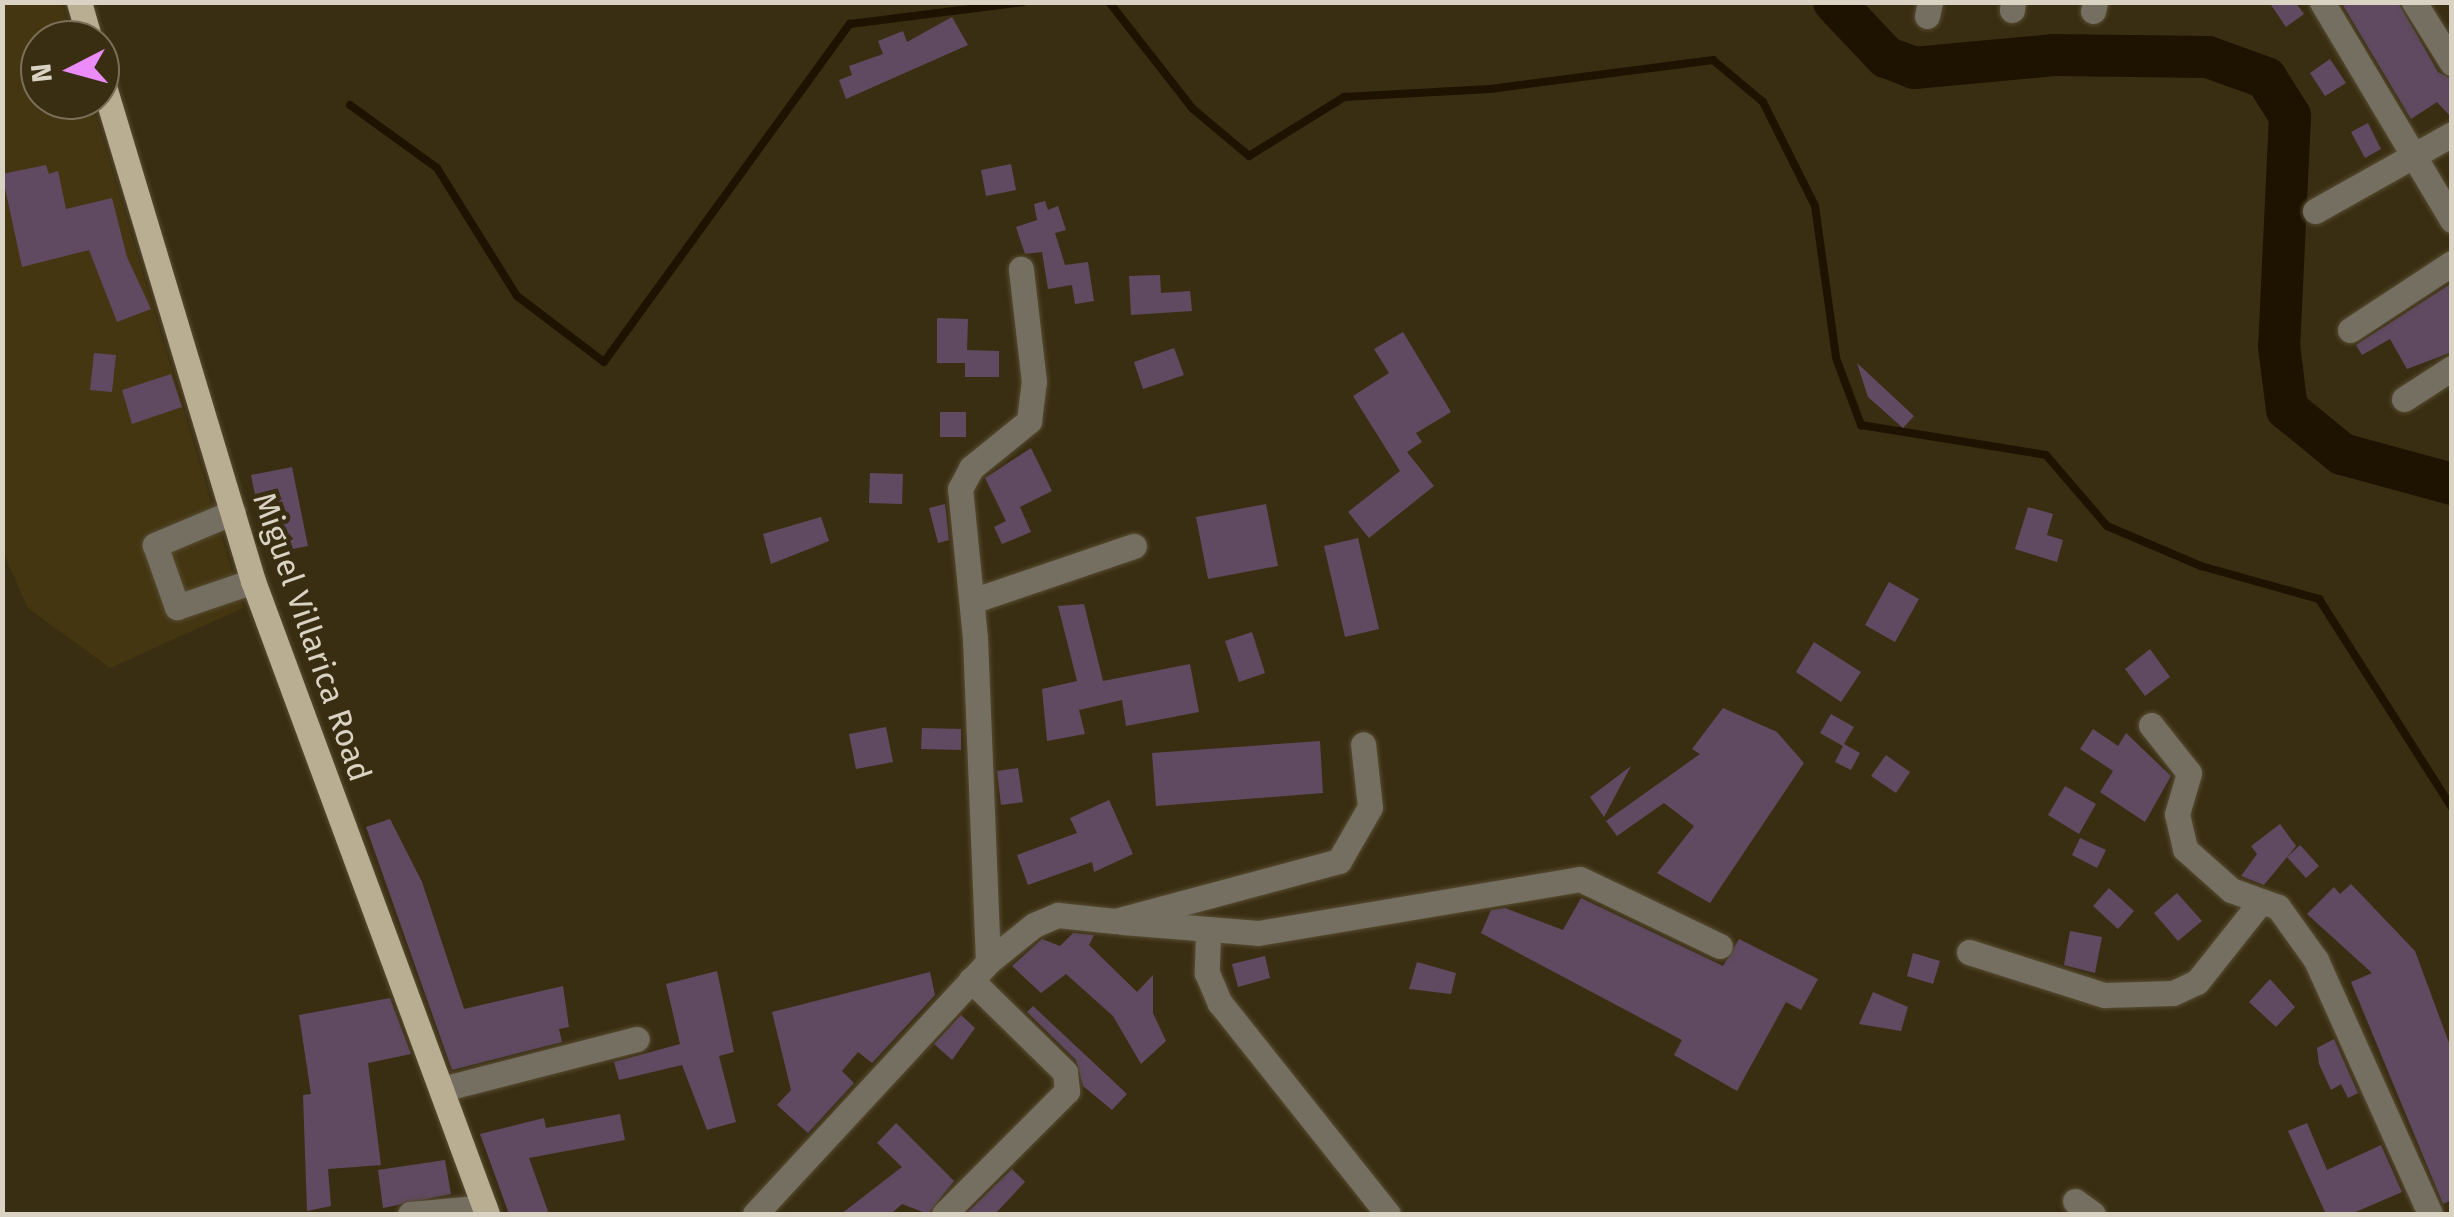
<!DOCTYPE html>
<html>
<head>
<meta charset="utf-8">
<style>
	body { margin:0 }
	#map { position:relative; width:2454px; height:1217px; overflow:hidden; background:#3a2e12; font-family:"Fira Sans",sans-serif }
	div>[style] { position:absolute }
	.built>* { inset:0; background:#443611 }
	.stream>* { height:8px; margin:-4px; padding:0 4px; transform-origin:4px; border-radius:4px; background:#1d1300 }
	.river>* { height:42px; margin:-21px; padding:0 21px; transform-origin:21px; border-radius:21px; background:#1d1300 }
	.building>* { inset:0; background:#5f4a62 }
	.roads { filter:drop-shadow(0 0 2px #574c32) drop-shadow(0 0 2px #574c32) }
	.minor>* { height:25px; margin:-12.5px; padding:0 12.5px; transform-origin:12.5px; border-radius:12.5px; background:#756f62 }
	.major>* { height:25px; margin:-12.5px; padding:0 12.5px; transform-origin:12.5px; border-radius:12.5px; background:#b9ad92 }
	span { translate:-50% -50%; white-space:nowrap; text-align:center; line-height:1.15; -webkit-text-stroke:9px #3a2e12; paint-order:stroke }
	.street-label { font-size:32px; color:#dad3c3 }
	.frame { position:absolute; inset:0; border:5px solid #dad3c3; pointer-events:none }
	.north { position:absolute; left:20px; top:20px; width:100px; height:100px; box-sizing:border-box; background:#3a2e12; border:2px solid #7a7059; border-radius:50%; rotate:264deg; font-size:28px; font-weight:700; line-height:40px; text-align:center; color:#dad3c3 }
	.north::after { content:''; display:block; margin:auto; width:35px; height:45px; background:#ec8cfb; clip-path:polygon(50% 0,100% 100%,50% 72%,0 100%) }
</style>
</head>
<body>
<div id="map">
	<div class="built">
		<div style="clip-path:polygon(2px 3px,62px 3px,73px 40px,40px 40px,40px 100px,91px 100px,243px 608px,110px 668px,28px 608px,3px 552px)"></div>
	</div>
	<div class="stream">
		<div style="left:1109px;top:2px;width:136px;rotate:51.9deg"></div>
		<div style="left:1193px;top:109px;width:73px;rotate:40deg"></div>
		<div style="left:1249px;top:156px;width:112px;rotate:-31.8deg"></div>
		<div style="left:1344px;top:97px;width:146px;rotate:-3.1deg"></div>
		<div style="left:1490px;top:89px;width:225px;rotate:-7.4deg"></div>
		<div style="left:1713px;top:60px;width:65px;rotate:40deg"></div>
		<div style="left:1763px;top:102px;width:116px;rotate:63.4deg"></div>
		<div style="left:1815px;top:206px;width:153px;rotate:82.1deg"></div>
		<div style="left:1836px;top:358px;width:72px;rotate:69.5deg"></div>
		<div style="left:1861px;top:425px;width:187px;rotate:9.2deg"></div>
		<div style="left:2046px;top:455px;width:94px;rotate:49.3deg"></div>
		<div style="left:2107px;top:526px;width:102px;rotate:23.1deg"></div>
		<div style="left:2201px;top:566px;width:123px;rotate:15.6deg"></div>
		<div style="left:2319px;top:599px;width:248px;rotate:57.5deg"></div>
		<div style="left:350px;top:105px;width:107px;rotate:35.9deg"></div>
		<div style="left:437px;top:168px;width:151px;rotate:58deg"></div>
		<div style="left:517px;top:296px;width:109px;rotate:37.2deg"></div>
		<div style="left:604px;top:362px;width:418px;rotate:-54deg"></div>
		<div style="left:850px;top:24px;width:174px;rotate:-7.2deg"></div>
	</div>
	<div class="river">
		<div style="left:1834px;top:2px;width:76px;rotate:46.6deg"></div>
		<div style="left:1886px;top:57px;width:30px;rotate:21deg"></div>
		<div style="left:1914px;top:68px;width:140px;rotate:-5.3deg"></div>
		<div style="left:2053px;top:55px;width:155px;rotate:0.7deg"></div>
		<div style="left:2208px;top:57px;width:62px;rotate:19.9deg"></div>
		<div style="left:2266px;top:78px;width:45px;rotate:57.7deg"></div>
		<div style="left:2290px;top:116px;width:230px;rotate:92.7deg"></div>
		<div style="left:2279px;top:346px;width:64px;rotate:82.8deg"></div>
		<div style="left:2287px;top:409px;width:71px;rotate:39.3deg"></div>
		<div style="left:2342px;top:454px;width:114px;rotate:15.3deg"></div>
	</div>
	<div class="building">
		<div style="clip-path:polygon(2269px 2px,2295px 2px,2304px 14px,2286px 27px)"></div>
		<div style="clip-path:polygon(2341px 2px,2398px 2px,2438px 72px,2452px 79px,2452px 118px,2437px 102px,2411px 119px)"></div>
		<div style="clip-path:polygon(952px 17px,968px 45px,846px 99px,839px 80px,852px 75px,849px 66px,883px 54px,878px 41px,903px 31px,907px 42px)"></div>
		<div style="clip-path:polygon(2330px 59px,2346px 83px,2325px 96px,2310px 73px)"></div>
		<div style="clip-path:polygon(2368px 123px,2381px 149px,2365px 158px,2351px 132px)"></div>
		<div style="clip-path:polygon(1011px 164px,1016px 190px,986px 196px,981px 170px)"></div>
		<div style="clip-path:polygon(46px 165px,49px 174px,58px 171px,66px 209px,112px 198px,127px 257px,151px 309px,117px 322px,89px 250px,22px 267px,2px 174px)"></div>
		<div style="clip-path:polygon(1045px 201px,1048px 210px,1058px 206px,1066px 230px,1055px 233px,1065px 265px,1088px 262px,1094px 301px,1075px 304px,1072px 285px,1048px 289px,1042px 252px,1025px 254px,1016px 227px,1037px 220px,1034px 204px)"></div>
		<div style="clip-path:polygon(1160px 275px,1161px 293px,1190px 291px,1192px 311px,1131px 315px,1129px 276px)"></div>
		<div style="clip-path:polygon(2452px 283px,2452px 352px,2407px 369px,2390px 339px,2362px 355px,2356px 345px)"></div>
		<div style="clip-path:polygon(937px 318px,968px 319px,967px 350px,999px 351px,999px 377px,965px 377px,965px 363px,937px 363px)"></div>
		<div style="clip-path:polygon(1403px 332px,1451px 412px,1416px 433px,1422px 442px,1407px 452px,1434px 486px,1369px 538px,1348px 512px,1400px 471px,1353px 396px,1389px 373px,1374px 349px)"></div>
		<div style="clip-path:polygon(1174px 348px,1184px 375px,1143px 389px,1134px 362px)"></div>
		<div style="clip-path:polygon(94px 353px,116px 355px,112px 392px,90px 390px)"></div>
		<div style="clip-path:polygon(1857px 363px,1914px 416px,1903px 428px,1868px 397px)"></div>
		<div style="clip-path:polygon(171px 374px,182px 407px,132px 424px,122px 390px)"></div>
		<div style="clip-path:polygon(940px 412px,966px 412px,966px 437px,940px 437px)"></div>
		<div style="clip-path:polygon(1031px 448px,1052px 491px,1020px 507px,1031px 532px,1002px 544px,994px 527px,1006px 521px,985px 478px)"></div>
		<div style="clip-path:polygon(292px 467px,308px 546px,267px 554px,251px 475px)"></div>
		<div style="clip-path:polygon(870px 473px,903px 474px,902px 504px,869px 503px)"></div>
		<div style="clip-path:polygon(945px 504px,949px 540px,938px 543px,929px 508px)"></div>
		<div style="clip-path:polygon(1266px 504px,1278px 566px,1208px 579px,1196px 517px)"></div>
		<div style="clip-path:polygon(2028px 507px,2053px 514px,2047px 535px,2063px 540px,2057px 562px,2015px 549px)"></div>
		<div style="clip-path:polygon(821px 517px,829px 541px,771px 564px,763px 534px)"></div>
		<div style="clip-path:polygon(1358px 538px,1379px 629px,1345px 637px,1324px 546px)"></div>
		<div style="clip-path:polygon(1889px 582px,1919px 599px,1895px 642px,1865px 625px)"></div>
		<div style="clip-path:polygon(1084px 604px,1103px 681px,1190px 664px,1199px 712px,1126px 726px,1122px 700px,1079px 710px,1085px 734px,1047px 741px,1042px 689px,1077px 681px,1058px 606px)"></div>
		<div style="clip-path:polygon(1252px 632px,1265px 673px,1239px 682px,1225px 641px)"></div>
		<div style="clip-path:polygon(1814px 642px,1861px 672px,1841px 702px,1796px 672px)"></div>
		<div style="clip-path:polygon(2150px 649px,2170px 677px,2145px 696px,2125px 669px)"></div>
		<div style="clip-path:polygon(1723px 708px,1777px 732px,1804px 763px,1710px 903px,1657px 873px,1694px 826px,1664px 803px,1617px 836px,1606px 821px,1700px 754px,1692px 749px)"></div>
		<div style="clip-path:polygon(1831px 714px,1854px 727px,1844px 744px,1860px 753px,1851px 770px,1835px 762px,1843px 746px,1820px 733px)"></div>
		<div style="clip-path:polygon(886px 727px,893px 762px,856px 769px,849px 734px)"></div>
		<div style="clip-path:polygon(922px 728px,961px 729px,961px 750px,921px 749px)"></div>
		<div style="clip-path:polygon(2093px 729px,2118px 746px,2126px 733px,2171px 776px,2145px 822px,2100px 792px,2113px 771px,2080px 749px)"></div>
		<div style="clip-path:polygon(1320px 741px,1323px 793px,1156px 806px,1152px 753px)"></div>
		<div style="clip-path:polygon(1886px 755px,1910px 772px,1896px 793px,1871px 776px)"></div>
		<div style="clip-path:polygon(1631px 766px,1604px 817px,1590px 797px)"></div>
		<div style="clip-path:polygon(1018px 768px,1023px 802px,1001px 805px,997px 771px)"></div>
		<div style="clip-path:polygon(2065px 786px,2096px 804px,2079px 834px,2048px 815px)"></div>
		<div style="clip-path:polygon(1109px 800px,1133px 854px,1094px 872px,1092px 862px,1028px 885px,1017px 855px,1077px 833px,1070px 818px)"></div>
		<div style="clip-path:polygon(390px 819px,422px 882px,464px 1009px,563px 986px,569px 1027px,559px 1029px,562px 1042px,452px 1070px,366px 827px)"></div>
		<div style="clip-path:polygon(2280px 824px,2296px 846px,2264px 885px,2241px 876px,2257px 854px,2251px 846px)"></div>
		<div style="clip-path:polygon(2080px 838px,2106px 850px,2097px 868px,2072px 855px)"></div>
		<div style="clip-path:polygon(2300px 845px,2319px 866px,2306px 878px,2287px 857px)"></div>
		<div style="clip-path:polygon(2351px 884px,2415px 951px,2452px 1051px,2452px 1200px,2443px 1204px,2351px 982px,2372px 973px,2307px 914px,2334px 887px,2340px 894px)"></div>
		<div style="clip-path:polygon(2109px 888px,2134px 911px,2118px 929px,2093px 906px)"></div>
		<div style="clip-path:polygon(2177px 893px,2202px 921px,2178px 941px,2154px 913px)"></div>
		<div style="clip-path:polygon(1581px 898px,1723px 966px,1739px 939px,1818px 979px,1801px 1010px,1786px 1002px,1737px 1091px,1674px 1055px,1682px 1040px,1481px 933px,1491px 910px,1505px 908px,1563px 930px)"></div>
		<div style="clip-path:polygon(2070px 931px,2102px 937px,2095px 973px,2064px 965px)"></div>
		<div style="clip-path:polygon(1073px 933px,1094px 935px,1089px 945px,1137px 992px,1153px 975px,1153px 1013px,1166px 1041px,1141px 1064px,1113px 1016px,1066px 974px,1041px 993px,1012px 966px,1042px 939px,1060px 946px)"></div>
		<div style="clip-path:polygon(1913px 953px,1940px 961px,1933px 984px,1907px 976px)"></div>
		<div style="clip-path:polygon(1265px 956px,1270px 978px,1238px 987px,1232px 964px)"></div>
		<div style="clip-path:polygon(1417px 962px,1456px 973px,1451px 994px,1409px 989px)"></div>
		<div style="clip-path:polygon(717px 971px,734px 1052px,719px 1056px,736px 1122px,707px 1130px,682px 1065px,619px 1080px,614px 1062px,680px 1044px,666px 984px)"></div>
		<div style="clip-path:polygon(930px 972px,935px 995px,872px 1063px,858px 1052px,842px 1071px,854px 1083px,808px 1133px,777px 1105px,791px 1090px,772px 1012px)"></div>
		<div style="clip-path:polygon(2270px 979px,2295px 1007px,2276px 1027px,2249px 1002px)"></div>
		<div style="clip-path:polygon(1873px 992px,1908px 1007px,1901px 1031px,1859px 1024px)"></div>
		<div style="clip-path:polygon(390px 998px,411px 1054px,368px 1063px,381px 1165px,328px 1169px,331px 1206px,307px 1211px,303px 1095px,311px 1094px,299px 1015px)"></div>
		<div style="clip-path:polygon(1033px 1006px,1127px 1094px,1112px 1110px,1083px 1086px,1076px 1060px,1027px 1012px)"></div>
		<div style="clip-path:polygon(961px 1015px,975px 1028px,952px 1060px,934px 1044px)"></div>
		<div style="clip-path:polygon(2334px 1039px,2358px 1093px,2348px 1098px,2341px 1084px,2331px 1090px,2319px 1064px,2317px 1048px)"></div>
		<div style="clip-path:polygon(620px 1114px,625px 1140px,529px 1158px,549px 1214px,509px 1214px,480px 1134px,544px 1118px,546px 1128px)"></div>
		<div style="clip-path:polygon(896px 1123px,954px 1181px,928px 1214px,902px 1204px,891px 1214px,841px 1214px,902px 1167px,877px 1143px)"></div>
		<div style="clip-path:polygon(2307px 1123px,2327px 1170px,2381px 1145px,2402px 1192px,2351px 1214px,2326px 1214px,2288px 1131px)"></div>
		<div style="clip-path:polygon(445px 1160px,451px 1194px,383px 1208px,378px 1170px)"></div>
		<div style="clip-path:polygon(1012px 1169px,1025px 1182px,995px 1214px,966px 1214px)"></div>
	</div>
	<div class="roads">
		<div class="minor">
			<div style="left:2322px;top:2px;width:254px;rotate:59.2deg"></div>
			<div style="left:2414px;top:2px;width:72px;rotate:58.1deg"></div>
			<div style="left:2012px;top:10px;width:8px;rotate:-83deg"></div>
			<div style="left:2093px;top:11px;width:9px;rotate:-77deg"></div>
			<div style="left:1927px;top:16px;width:14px;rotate:-78deg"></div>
			<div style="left:2315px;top:211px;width:157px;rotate:-29.3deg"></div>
			<div style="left:2350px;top:330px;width:122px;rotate:-33.3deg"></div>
			<div style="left:2404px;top:399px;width:57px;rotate:-32.9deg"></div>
			<div style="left:233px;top:512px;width:85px;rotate:157.1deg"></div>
			<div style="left:155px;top:545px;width:66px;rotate:70.5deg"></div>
			<div style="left:177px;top:607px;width:80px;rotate:-18.9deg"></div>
			<div style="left:972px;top:601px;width:171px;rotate:-18.8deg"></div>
			<div style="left:2151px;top:725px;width:61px;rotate:51.6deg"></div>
			<div style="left:2189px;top:773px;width:43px;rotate:106.3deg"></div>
			<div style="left:2177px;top:814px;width:36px;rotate:77deg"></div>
			<div style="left:2185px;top:849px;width:62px;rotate:41.7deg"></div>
			<div style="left:2231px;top:890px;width:50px;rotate:19.9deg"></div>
			<div style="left:2278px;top:907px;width:65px;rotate:54.4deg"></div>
			<div style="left:2316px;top:960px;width:278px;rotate:65.8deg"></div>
			<div style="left:1122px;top:922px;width:136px;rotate:4.6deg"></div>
			<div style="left:1258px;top:933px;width:326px;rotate:-9.5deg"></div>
			<div style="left:1580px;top:879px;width:155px;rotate:25.6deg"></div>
			<div style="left:1208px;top:935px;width:38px;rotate:92deg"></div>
			<div style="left:1207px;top:973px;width:33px;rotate:67deg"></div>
			<div style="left:1220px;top:1003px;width:270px;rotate:51.5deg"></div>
			<div style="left:1969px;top:952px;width:142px;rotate:17.7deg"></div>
			<div style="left:2104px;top:995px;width:69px;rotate:-1.7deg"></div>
			<div style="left:2173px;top:993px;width:26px;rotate:-25deg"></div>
			<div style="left:2197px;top:982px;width:98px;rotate:-51.6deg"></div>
			<div style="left:988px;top:962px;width:324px;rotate:-92.3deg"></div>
			<div style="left:975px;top:638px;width:150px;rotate:-95.7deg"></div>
			<div style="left:960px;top:489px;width:24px;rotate:-62deg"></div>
			<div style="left:971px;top:468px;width:75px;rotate:-39deg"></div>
			<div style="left:1029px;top:421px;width:39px;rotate:-83deg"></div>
			<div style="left:1034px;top:382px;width:114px;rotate:-96.6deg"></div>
			<div style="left:442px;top:1089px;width:201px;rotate:-14.4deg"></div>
			<div style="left:2075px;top:1201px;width:22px;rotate:36deg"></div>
			<div style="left:410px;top:1214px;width:75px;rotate:-5.3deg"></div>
			<div style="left:755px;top:1214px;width:343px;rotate:-47.2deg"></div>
			<div style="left:988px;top:962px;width:59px;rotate:-38.8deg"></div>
			<div style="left:1034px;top:925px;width:26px;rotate:-23deg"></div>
			<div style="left:1058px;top:915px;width:57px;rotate:6deg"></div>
			<div style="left:1115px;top:921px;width:232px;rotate:-15deg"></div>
			<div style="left:1339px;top:861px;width:62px;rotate:-60.1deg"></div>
			<div style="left:1370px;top:807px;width:63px;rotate:-96.3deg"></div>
			<div style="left:944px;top:1214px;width:174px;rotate:-45deg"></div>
			<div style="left:1067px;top:1091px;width:19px;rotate:-96deg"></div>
			<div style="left:1065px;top:1072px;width:132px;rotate:-135.6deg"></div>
		</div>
		<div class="major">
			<div style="left:79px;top:2px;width:40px;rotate:74deg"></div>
			<div style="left:100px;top:73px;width:531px;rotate:73.24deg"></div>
			<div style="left:253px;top:581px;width:675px;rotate:69.71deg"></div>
		</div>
	</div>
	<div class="street-label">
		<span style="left:312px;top:637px;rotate:71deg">Miguel Villarica Road</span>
	</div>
	<div class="frame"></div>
	<div class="north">N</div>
</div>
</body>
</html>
